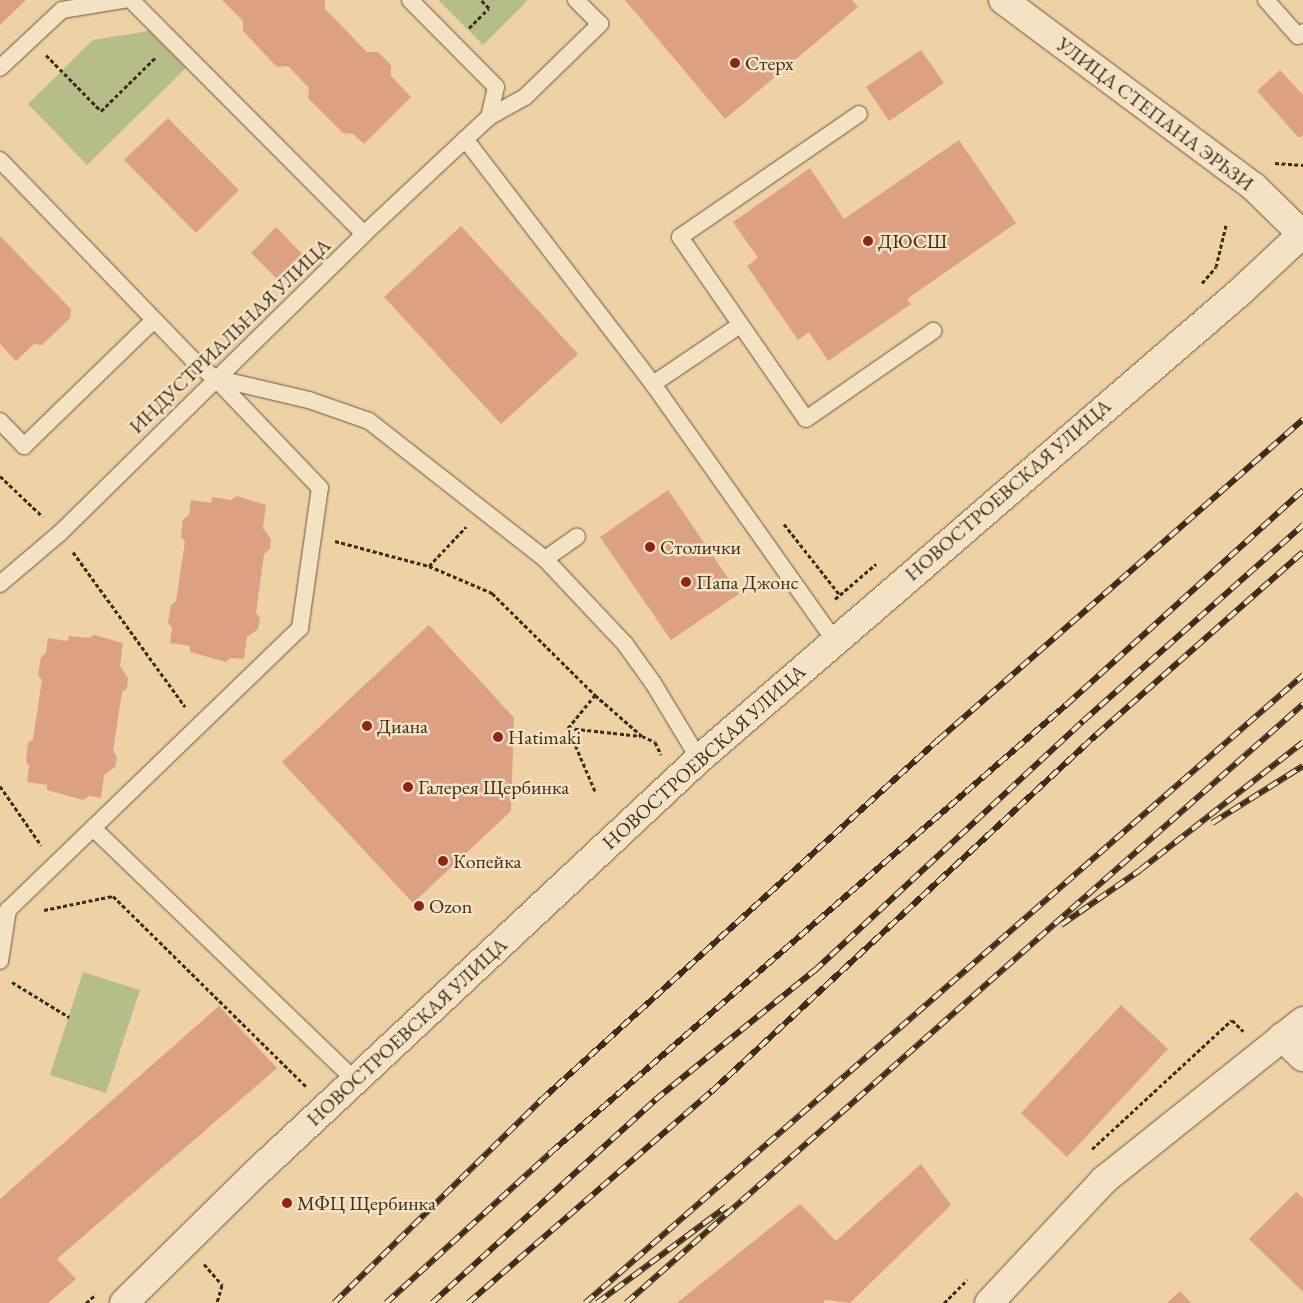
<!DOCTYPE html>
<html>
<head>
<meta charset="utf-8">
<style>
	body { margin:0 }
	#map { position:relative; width:1303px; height:1303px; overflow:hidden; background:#eed2a4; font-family:"EB Garamond",serif }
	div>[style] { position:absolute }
	.green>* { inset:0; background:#b5bd88 }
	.building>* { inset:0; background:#dca083 }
	.path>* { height:3px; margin-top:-1.5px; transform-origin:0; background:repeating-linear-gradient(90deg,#3d2d1b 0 4px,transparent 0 6.5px) }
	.roads { filter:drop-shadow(0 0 1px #69563d) drop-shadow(0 0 1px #69563d) }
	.service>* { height:16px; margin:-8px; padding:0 8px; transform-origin:8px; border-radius:8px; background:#f4e2c4 }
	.minor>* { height:28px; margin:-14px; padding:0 14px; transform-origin:14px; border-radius:14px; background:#f4e2c4 }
	.tertiary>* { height:28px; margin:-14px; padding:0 14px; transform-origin:14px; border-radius:14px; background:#f4e2c4 }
	.secondary>* { height:28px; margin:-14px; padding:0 14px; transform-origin:14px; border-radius:14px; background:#f4e2c4 }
	.rail>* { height:5.5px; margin-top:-2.75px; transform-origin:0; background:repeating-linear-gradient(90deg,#f4e2c4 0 11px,#3d2d1b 0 22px); box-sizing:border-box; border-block:1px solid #3d2d1b }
	.dots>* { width:14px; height:14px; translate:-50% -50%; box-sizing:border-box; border:2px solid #f4e2c4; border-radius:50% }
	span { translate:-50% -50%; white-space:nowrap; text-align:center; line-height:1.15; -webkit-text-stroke:5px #f4e2c4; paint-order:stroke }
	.poi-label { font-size:20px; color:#3d2d1b }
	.left { translate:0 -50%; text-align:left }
	.street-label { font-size:20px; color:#3d2d1b }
</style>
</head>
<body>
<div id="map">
	<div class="green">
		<div style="clip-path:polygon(438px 0,526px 0,527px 1px,483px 45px)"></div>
		<div style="clip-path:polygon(149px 31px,186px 68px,87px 165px,28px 104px,93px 40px)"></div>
		<div style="clip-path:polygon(83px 972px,140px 990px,106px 1093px,50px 1075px)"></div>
	</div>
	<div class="building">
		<div style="clip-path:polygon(0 0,26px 0,0 25px)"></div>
		<div style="clip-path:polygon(222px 0,325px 0,325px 9px,367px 52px,378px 52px,391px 65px,391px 76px,411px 97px,364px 144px,353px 134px,343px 133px,308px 98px,309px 88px,288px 66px,277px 67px,243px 31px,243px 21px)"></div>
		<div style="clip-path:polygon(625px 0,852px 0,858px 7px,725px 119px)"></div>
		<div style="clip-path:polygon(921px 50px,944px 83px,889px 121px,866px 87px)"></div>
		<div style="clip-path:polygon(1280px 70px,1303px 95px,1303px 135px,1299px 138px,1257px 91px)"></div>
		<div style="clip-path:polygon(168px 118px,239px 190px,196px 233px,124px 160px)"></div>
		<div style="clip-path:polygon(959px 140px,1016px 223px,907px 299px,911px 304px,828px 361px,809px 332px,798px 340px,747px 266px,758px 258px,733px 222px,810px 168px,844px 219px)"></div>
		<div style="clip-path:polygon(461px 226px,578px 354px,501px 424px,384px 297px)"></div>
		<div style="clip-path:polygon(276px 227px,302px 254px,277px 279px,251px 253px)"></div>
		<div style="clip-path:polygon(0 236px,71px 309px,70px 318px,42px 345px,34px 344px,16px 361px,0 344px)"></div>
		<div style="clip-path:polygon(668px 490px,739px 594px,671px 640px,600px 537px)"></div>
		<div style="clip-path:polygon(237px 496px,266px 505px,263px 528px,271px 539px,270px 549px,264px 554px,256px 613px,260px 618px,258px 629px,247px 637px,244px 659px,231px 658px,226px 662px,190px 652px,190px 646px,170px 643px,172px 628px,168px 623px,171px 605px,176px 601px,185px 542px,181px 537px,183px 519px,189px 515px,191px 500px,211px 503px,212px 497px,231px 500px)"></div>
		<div style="clip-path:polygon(429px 625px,514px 718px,511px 811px,413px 903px,282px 762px)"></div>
		<div style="clip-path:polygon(94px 635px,123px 643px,120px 666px,128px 678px,127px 688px,122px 692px,113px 751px,117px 757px,115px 767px,104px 775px,101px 798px,89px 796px,83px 800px,47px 790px,47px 785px,27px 782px,29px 766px,26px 761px,28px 743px,33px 739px,42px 680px,38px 675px,41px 657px,46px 653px,48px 638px,68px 641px,69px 636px,89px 638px)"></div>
		<div style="clip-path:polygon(1121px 1005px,1168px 1049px,1067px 1157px,1021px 1113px)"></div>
		<div style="clip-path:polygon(219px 1006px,277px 1068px,57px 1259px,76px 1279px,48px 1303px,0 1303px,0 1199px)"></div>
		<div style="clip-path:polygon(921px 1164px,951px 1205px,850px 1303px,825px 1300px,823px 1303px,677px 1303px,800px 1204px,836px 1241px)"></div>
		<div style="clip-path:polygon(1296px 1192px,1303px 1198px,1303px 1292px,1249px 1239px)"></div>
		<div style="clip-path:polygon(1180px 1291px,1191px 1303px,1167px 1303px)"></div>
	</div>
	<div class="path">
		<div style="left:469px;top:28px;width:28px;rotate:-45deg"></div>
		<div style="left:489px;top:8px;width:11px;rotate:-135deg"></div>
		<div style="left:46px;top:55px;width:78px;rotate:45.5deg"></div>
		<div style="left:101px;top:111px;width:76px;rotate:-44.5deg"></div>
		<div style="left:1275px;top:163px;width:28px;rotate:4deg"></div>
		<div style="left:1202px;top:283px;width:21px;rotate:-49deg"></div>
		<div style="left:1216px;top:267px;width:43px;rotate:-76.6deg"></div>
		<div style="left:0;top:476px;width:59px;rotate:43.6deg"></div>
		<div style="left:784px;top:524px;width:89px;rotate:51.8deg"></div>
		<div style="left:335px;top:541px;width:97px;rotate:14.9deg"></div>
		<div style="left:429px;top:566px;width:69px;rotate:23.2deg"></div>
		<div style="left:492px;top:593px;width:145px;rotate:44.7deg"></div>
		<div style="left:595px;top:695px;width:62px;rotate:41.1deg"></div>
		<div style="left:642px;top:736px;width:14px;rotate:25deg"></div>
		<div style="left:655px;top:742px;width:14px;rotate:65deg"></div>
		<div style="left:73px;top:552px;width:191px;rotate:54.1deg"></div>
		<div style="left:429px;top:566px;width:54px;rotate:-46.5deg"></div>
		<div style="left:835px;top:599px;width:54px;rotate:-40.5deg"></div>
		<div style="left:568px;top:728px;width:73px;rotate:6.3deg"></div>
		<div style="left:0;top:786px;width:72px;rotate:55.2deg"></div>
		<div style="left:595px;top:791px;width:69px;rotate:-113.2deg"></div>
		<div style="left:568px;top:728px;width:43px;rotate:-50.7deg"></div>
		<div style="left:44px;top:910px;width:70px;rotate:-11.5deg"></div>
		<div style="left:113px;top:896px;width:271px;rotate:44.6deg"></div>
		<div style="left:12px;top:982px;width:67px;rotate:31.6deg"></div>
		<div style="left:1092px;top:1149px;width:190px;rotate:-42.7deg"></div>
		<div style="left:1232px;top:1020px;width:16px;rotate:45deg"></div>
		<div style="left:204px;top:1264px;width:28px;rotate:49deg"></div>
		<div style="left:222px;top:1285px;width:19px;rotate:106deg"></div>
		<div style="left:86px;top:1303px;width:13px;rotate:-42deg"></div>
		<div style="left:944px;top:1303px;width:33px;rotate:-45deg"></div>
	</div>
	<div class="roads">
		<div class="service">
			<div style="left:131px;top:0;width:330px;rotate:45.1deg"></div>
			<div style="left:410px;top:0;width:122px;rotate:45.3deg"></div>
			<div style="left:496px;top:87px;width:31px;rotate:103deg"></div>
			<div style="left:1266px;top:0;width:48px;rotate:48.4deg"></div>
			<div style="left:1298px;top:36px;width:6px;rotate:-39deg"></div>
			<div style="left:0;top:68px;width:85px;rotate:-43.1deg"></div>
			<div style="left:62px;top:10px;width:63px;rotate:-9.2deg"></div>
			<div style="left:859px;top:114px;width:217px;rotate:145.5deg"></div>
			<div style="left:680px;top:237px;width:221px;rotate:55.3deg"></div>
			<div style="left:806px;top:419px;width:155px;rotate:-34.7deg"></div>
			<div style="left:465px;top:139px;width:309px;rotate:52.5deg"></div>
			<div style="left:653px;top:384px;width:314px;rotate:54.7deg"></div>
			<div style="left:0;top:160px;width:277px;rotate:46deg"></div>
			<div style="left:192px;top:359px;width:30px;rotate:40deg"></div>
			<div style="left:215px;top:378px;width:97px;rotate:13.2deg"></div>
			<div style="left:309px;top:400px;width:64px;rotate:19.3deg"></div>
			<div style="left:369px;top:421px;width:224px;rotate:38.1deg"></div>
			<div style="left:545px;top:559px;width:117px;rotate:46.7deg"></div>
			<div style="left:625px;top:644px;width:48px;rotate:54.3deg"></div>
			<div style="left:653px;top:683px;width:89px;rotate:58.8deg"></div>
			<div style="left:653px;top:384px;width:105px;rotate:-34.1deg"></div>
			<div style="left:0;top:421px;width:35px;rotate:46deg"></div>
			<div style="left:24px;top:446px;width:181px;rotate:-44.1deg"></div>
			<div style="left:545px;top:559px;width:39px;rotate:-35deg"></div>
			<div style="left:0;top:584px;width:79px;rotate:-40.4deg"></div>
			<div style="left:60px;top:533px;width:426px;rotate:-44.5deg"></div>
			<div style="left:364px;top:234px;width:171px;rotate:-43.1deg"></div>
			<div style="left:489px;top:117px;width:41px;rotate:-29.1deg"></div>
			<div style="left:525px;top:97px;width:105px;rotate:-44.2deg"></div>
			<div style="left:600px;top:24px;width:34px;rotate:-135deg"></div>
			<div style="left:93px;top:828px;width:364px;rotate:43.9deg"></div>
			<div style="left:0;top:961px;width:52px;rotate:-81.1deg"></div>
			<div style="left:8px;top:910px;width:406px;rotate:-44deg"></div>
			<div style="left:300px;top:628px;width:141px;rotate:-81.9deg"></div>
			<div style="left:320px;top:488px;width:152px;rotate:-133.7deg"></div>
		</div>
		<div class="minor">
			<div style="left:1282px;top:1037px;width:29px;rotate:44deg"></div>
		</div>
		<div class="tertiary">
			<div style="left:124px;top:1303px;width:187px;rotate:-44.6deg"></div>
			<div style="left:257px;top:1172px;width:605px;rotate:-43.06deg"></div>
			<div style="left:699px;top:759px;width:715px;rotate:-40.8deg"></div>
			<div style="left:1240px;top:292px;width:85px;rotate:-43.1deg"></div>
			<div style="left:1302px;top:234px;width:67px;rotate:-135.6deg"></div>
			<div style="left:1254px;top:187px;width:313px;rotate:-143.3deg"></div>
		</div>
		<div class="secondary">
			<div style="left:989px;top:1303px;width:168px;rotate:-46.9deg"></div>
			<div style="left:1104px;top:1180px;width:255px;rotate:-38.6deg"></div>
		</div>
	</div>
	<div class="rail">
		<div style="left:1212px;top:823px;width:107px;rotate:-32.1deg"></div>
		<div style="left:1061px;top:925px;width:96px;rotate:-34.8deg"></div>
		<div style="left:1140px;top:870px;width:207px;rotate:-38.1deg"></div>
		<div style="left:334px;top:1303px;width:289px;rotate:-44.4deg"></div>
		<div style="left:540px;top:1101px;width:537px;rotate:-42.21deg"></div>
		<div style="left:938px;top:740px;width:486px;rotate:-41.3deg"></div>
		<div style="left:386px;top:1303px;width:222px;rotate:-42.4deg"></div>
		<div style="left:550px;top:1153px;width:683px;rotate:-40.97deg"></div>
		<div style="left:1066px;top:705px;width:320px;rotate:-42.2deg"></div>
		<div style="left:432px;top:1303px;width:302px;rotate:-42.3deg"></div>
		<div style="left:655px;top:1100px;width:205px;rotate:-39.1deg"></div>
		<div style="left:814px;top:971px;width:367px;rotate:-42.9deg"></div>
		<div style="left:1083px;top:721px;width:295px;rotate:-41.7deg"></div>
		<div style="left:468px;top:1303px;width:322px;rotate:-41deg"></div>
		<div style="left:711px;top:1092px;width:525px;rotate:-42.84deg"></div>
		<div style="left:1096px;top:735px;width:276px;rotate:-41.5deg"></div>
		<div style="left:585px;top:1303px;width:954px;rotate:-41.17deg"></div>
		<div style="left:597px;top:1303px;width:161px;rotate:-36.7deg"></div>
		<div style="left:626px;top:1303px;width:904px;rotate:-41.5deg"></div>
	</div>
	<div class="dots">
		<div style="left:735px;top:63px;background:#8f2418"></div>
		<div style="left:868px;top:241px;background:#8f2418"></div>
		<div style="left:650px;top:547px;background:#8f2418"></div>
		<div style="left:686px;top:582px;background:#8f2418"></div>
		<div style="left:367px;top:726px;background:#8f2418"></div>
		<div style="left:498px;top:737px;background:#8f2418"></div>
		<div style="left:408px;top:787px;background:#8f2418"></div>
		<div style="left:443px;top:861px;background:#8f2418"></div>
		<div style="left:419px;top:906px;background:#8f2418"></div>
		<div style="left:287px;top:1203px;background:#8f2418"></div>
	</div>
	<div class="poi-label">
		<span class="left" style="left:745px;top:63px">Стерх</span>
		<span class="left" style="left:878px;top:241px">ДЮСШ</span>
		<span class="left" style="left:660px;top:547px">Столички</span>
		<span class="left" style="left:696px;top:582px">Папа Джонс</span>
		<span class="left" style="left:377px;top:726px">Диана</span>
		<span class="left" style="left:508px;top:737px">Hatimaki</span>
		<span class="left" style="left:418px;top:787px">Галерея Щербинка</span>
		<span class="left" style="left:453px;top:861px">Копейка</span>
		<span class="left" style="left:429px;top:906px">Ozon</span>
		<span class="left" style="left:297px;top:1203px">МФЦ Щербинка</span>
	</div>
	<div class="street-label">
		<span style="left:1155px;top:114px;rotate:37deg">УЛИЦА СТЕПАНА ЭРЬЗИ</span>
		<span style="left:230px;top:336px;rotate:-44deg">ИНДУСТРИАЛЬНАЯ УЛИЦА</span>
		<span style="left:1008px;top:490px;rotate:-41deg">НОВОСТРОЕВСКАЯ УЛИЦА</span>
		<span style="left:704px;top:757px;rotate:-42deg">НОВОСТРОЕВСКАЯ УЛИЦА</span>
		<span style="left:407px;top:1032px;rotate:-43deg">НОВОСТРОЕВСКАЯ УЛИЦА</span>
	</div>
</div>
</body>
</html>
